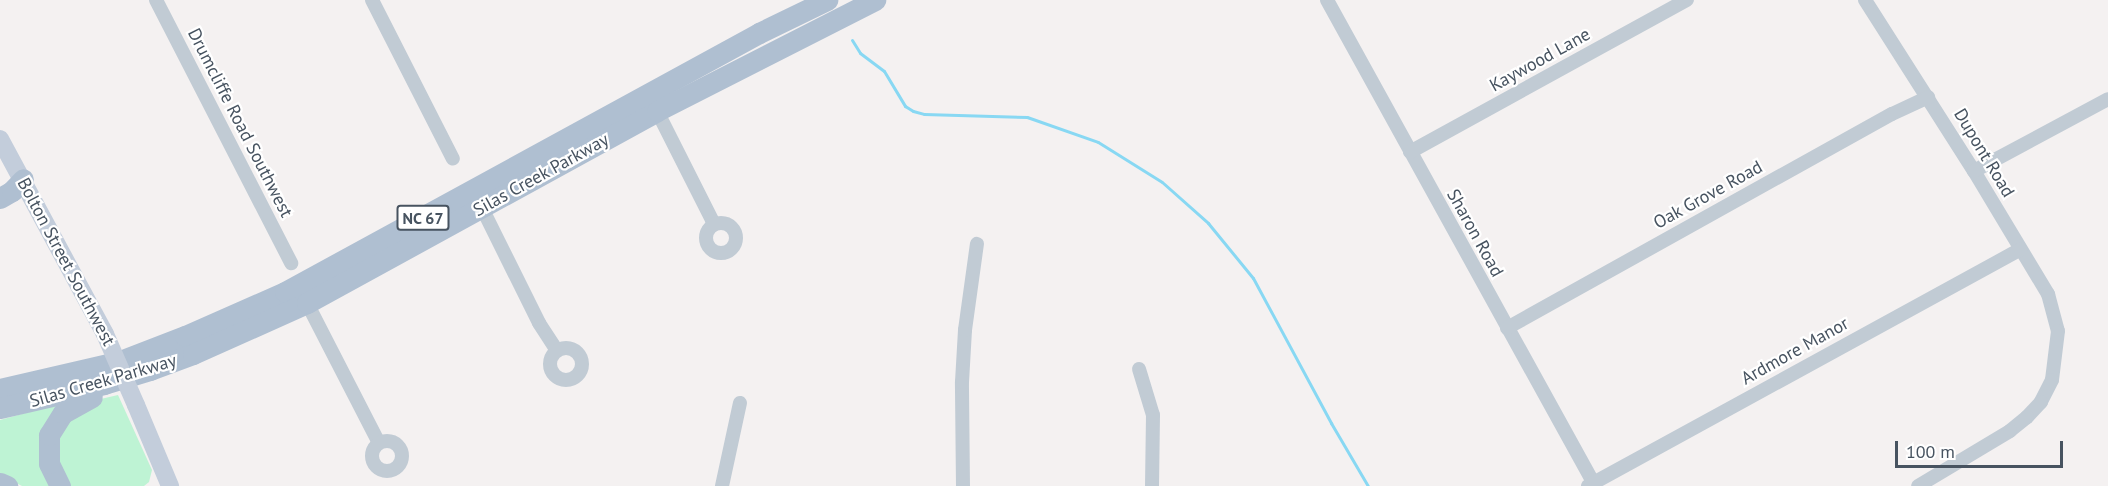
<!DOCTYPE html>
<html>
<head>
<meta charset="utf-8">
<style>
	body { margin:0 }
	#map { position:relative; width:2108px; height:486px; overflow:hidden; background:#f4f1f1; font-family:"PT Sans",sans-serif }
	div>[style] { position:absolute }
	.green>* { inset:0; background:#bef3d4 }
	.stream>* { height:3px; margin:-1.5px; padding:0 1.5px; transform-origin:1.5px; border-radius:1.5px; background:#88d8f3 }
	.street>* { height:14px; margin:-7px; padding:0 7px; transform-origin:7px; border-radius:7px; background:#c1cbd4 }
	.street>.ring { margin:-7px; padding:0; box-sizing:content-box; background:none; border:14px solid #c1cbd4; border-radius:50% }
	.secondary>* { height:18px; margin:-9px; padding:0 9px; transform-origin:9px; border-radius:9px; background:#c3cddb }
	.primary>* { height:21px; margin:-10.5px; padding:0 10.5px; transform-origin:10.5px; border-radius:10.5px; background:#afbfd1 }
	.secondary-bridge>* { height:18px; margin:-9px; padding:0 9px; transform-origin:9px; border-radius:9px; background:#c3cddb }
	span { translate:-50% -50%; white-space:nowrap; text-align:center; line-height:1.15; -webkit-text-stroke:4.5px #fff; paint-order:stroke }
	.shield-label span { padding:2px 4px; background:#fff; border:2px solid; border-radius:4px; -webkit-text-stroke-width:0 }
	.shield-label { font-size:16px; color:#475360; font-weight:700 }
	.street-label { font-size:18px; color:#475360 }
	.scale { position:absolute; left:1895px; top:441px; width:168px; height:27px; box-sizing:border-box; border:3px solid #475360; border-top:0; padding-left:8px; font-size:18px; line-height:21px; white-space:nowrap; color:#475360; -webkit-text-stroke:4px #fff; paint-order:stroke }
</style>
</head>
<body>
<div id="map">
	<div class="green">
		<div style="clip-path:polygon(118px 395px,152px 470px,149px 482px,144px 486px,68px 486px,56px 464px,57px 433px,92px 401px)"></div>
		<div style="clip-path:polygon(73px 400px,58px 411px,55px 486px,22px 486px,0 475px,0 420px)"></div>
	</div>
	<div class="stream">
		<div style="left:852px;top:40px;width:15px;rotate:58deg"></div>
		<div style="left:860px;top:53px;width:30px;rotate:37deg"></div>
		<div style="left:884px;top:71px;width:41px;rotate:59deg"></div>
		<div style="left:905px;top:106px;width:9px;rotate:32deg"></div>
		<div style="left:913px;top:111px;width:11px;rotate:15deg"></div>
		<div style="left:924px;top:114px;width:103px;rotate:1.7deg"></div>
		<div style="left:1027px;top:117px;width:75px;rotate:19.4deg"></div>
		<div style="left:1098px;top:142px;width:75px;rotate:32deg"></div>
		<div style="left:1162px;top:182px;width:62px;rotate:41.7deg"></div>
		<div style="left:1208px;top:223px;width:71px;rotate:50.7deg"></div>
		<div style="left:1253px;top:278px;width:165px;rotate:61.7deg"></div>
		<div style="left:1331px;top:423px;width:73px;rotate:59.6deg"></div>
	</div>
	<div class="street">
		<div style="left:156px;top:0;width:296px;rotate:62.8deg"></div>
		<div style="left:372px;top:0;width:178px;rotate:63deg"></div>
		<div style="left:1327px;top:0;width:551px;rotate:61.11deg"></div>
		<div style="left:1865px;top:0;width:203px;rotate:57.5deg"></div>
		<div style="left:1974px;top:171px;width:144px;rotate:59deg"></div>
		<div style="left:2048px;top:294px;width:38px;rotate:75deg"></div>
		<div style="left:2058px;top:331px;width:49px;rotate:97deg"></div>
		<div style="left:2052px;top:380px;width:25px;rotate:117deg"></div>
		<div style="left:2041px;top:402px;width:21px;rotate:133deg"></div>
		<div style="left:2027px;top:417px;width:22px;rotate:141deg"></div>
		<div style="left:2010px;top:431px;width:107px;rotate:149.1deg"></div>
		<div style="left:657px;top:111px;width:127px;rotate:63.2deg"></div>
		<div style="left:1410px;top:152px;width:316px;rotate:-28.8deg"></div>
		<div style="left:1974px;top:171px;width:152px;rotate:-28.2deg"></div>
		<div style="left:482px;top:208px;width:128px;rotate:63.6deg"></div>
		<div style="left:539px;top:323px;width:33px;rotate:57deg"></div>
		<div class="ring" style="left:706px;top:223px;width:16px;height:16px"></div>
		<div style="left:307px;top:303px;width:157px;rotate:62.8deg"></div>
		<div style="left:1507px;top:328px;width:440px;rotate:-29.1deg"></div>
		<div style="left:1892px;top:114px;width:40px;rotate:-25deg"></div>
		<div class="ring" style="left:550px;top:348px;width:18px;height:18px"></div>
		<div style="left:1139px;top:369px;width:48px;rotate:73.1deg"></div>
		<div style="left:1153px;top:415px;width:71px;rotate:90.8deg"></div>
		<div class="ring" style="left:372px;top:441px;width:16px;height:16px"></div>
		<div style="left:722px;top:486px;width:85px;rotate:-77.8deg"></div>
		<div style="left:963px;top:486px;width:104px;rotate:-90.6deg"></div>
		<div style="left:962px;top:382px;width:52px;rotate:-86.7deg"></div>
		<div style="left:965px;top:330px;width:87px;rotate:-82.1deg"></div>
		<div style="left:1588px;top:486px;width:493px;rotate:-28.7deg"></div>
	</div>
	<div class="secondary">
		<div style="left:0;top:139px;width:221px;rotate:61.7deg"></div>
		<div style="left:136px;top:405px;width:88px;rotate:67.2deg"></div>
	</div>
	<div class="primary">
		<div style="left:0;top:198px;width:14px;rotate:-30deg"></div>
		<div style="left:12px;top:191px;width:16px;rotate:-47deg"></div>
		<div style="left:0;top:389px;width:123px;rotate:-13.1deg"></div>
		<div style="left:120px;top:361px;width:70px;rotate:-21deg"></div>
		<div style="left:185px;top:336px;width:109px;rotate:-23.7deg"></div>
		<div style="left:285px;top:292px;width:540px;rotate:-28.65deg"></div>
		<div style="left:759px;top:33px;width:76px;rotate:-25.9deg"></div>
		<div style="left:0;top:408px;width:107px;rotate:-13deg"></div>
		<div style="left:104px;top:384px;width:48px;rotate:-16.9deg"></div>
		<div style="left:150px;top:370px;width:46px;rotate:-20.4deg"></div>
		<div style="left:193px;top:354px;width:125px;rotate:-24.1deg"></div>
		<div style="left:307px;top:303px;width:399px;rotate:-28.7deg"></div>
		<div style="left:657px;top:111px;width:245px;rotate:-27deg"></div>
		<div style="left:0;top:483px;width:8px;rotate:23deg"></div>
		<div style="left:60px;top:486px;width:25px;rotate:-116deg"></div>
		<div style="left:49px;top:463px;width:28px;rotate:-90deg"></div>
		<div style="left:49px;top:435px;width:26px;rotate:-58deg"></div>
		<div style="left:63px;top:413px;width:33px;rotate:-29deg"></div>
	</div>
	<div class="secondary-bridge">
		<div style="left:105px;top:334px;width:77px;rotate:66.4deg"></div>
	</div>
	<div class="shield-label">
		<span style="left:423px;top:218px">NC 67</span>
	</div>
	<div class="street-label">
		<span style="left:1540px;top:60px;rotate:-29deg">Kaywood Lane</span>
		<span style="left:240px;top:123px;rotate:63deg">Drumcliffe Road Southwest</span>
		<span style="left:1984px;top:153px;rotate:59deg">Dupont Road</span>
		<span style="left:541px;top:175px;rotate:-29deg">Silas Creek Parkway</span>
		<span style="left:1708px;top:195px;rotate:-29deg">Oak Grove Road</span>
		<span style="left:1475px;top:233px;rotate:61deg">Sharon Road</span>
		<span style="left:66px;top:262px;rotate:62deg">Bolton Street Southwest</span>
		<span style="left:1795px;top:351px;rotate:-29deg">Ardmore Manor</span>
		<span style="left:103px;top:381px;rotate:-16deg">Silas Creek Parkway</span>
	</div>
	<div class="scale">100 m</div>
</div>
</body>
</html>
